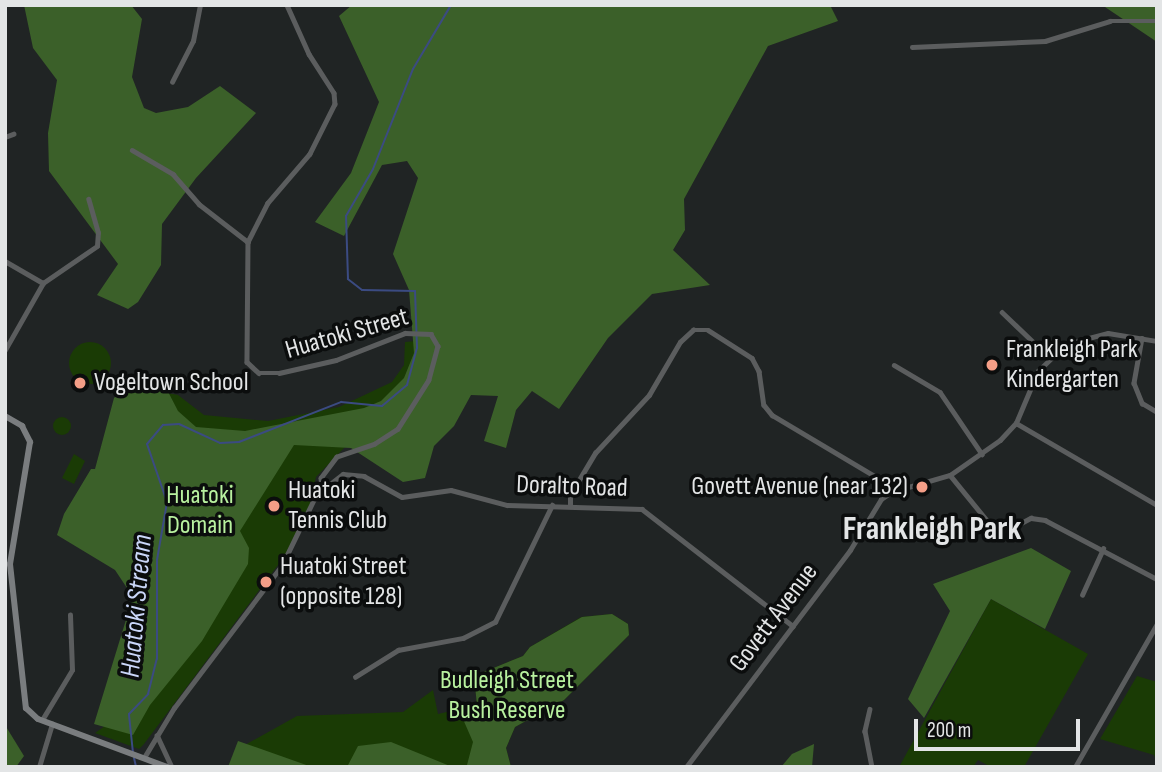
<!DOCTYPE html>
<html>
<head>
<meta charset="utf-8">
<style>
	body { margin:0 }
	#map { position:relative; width:1162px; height:772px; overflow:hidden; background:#202424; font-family:"Sofia Sans Condensed",sans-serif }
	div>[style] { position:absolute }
	.green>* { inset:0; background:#1a3b05 }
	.round { border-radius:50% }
	.forest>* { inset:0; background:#3b6029 }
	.stream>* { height:2px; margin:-1px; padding:0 1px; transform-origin:1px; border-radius:1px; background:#3b4b82 }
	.minor>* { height:4.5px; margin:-2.25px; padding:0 2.25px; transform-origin:2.25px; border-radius:2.25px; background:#5b5d5e }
	.tertiary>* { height:5px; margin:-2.5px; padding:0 2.5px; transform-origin:2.5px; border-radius:2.5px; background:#5b5d5e }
	.secondary>* { height:6px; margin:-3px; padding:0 3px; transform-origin:3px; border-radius:3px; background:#7a7d7f }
	.dots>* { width:19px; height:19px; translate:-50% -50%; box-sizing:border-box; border:4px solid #0b0d0d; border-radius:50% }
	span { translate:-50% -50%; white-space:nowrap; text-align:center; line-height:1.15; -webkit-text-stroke:7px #0b0d0d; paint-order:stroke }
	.street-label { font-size:26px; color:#e3e5e6 }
	.poi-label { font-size:26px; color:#e3e5e6 }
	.left { translate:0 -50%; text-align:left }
	.right { translate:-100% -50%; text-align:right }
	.park-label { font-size:26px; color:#b8f19f }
	.water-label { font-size:28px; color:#cad6f8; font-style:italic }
	.district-label { font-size:33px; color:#e3e5e6; font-weight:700 }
	.frame { position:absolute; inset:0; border:7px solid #e3e5e6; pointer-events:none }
	.scale { position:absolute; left:914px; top:719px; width:166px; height:32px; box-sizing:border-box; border:4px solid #e3e5e6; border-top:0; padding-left:9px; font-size:21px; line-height:24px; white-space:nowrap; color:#e3e5e6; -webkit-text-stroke:5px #0b0d0d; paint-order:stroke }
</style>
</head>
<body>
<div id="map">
	<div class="green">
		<div style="clip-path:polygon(428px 340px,435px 354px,316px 477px,309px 509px,284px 557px,144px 744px,139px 749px,95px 733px,115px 719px,142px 640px,126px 569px,162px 392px,178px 395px,204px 415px,268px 421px,339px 407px,392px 382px,404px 365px,405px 342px)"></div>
		<div class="round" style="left:69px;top:342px;width:42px;height:42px"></div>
		<div class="round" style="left:53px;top:417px;width:18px;height:18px"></div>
		<div style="clip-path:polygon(74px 454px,85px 461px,74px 484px,62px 478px)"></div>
		<div style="clip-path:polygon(991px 599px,1088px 654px,1024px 767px,991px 767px,978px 760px,973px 767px,899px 767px)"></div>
		<div style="clip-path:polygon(612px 614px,628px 624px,629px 635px,564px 700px,515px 727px,506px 748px,511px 767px,228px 767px,236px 750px,297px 716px,403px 712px,433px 690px,438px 714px,477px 705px,474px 676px,523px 656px,530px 647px,581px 617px)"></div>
		<div style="clip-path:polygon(1137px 676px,1157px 682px,1157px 763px,1154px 755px,1100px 739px)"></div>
	</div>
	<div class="forest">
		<div style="clip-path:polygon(24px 5px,131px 5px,142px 19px,132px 77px,144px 108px,156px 113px,188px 107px,220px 86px,256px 113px,196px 178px,162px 224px,161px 265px,138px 302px,128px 309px,97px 295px,118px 264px,49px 171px,48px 133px,57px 80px,33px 48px)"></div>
		<div style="clip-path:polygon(352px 5px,830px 5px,838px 21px,768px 46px,684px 199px,685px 230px,673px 250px,710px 285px,652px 294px,608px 338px,559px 409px,532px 391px,516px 410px,506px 448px,484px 441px,498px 396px,471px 395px,454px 426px,434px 446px,425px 478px,403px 482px,351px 448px,294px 445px,240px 531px,249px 548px,248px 564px,202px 641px,150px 705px,133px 735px,94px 724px,133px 597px,115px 570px,57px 535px,64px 514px,91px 469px,95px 469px,114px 398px,138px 374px,161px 378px,178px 411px,196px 427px,245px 431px,364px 408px,381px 401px,404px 378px,414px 353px,409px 290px,393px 254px,418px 178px,407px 161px,382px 165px,344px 236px,315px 222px,351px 173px,379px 102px,339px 16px)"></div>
		<div style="clip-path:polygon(1102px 5px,1157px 5px,1157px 42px)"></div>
		<div style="clip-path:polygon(1031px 548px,1071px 571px,1045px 629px,991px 599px,924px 718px,908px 699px,950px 611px,933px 584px)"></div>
		<div style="clip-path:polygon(612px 614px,628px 624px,629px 635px,564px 700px,515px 727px,506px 748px,511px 767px,347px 767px,358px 746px,391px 742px,450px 766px,467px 765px,473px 742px,459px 710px,477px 705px,474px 676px,523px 656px,530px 647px,582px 617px)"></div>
		<div style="clip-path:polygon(5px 725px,24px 756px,16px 767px,5px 767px)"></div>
		<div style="clip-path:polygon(238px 741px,312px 767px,228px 767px)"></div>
		<div style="clip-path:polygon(814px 744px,812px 767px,781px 767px,792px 754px)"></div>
	</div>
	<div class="stream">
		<div style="left:133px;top:753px;width:39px;rotate:-96deg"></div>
		<div style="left:129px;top:714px;width:28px;rotate:-46deg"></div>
		<div style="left:148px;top:694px;width:36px;rotate:-76deg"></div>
		<div style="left:157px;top:659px;width:99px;rotate:-90deg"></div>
		<div style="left:157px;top:560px;width:59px;rotate:-80.2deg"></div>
		<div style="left:167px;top:502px;width:61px;rotate:-109deg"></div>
		<div style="left:147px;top:444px;width:25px;rotate:-50deg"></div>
		<div style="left:163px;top:425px;width:16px;rotate:-4deg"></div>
		<div style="left:179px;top:424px;width:45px;rotate:24.9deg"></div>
		<div style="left:220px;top:443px;width:19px;rotate:-3deg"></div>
		<div style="left:239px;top:442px;width:110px;rotate:-21.4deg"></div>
		<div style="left:341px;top:402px;width:41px;rotate:5.6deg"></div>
		<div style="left:382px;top:406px;width:33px;rotate:-40deg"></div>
		<div style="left:407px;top:385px;width:38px;rotate:-75deg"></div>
		<div style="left:417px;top:348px;width:57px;rotate:-92deg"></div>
		<div style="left:415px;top:291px;width:53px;rotate:-178.9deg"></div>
		<div style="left:362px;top:290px;width:18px;rotate:-142deg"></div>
		<div style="left:348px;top:279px;width:63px;rotate:-91.8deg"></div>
		<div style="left:346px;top:216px;width:54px;rotate:-60.1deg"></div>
		<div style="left:373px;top:169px;width:108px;rotate:-68.2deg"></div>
		<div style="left:413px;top:69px;width:74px;rotate:-59.3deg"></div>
		<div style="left:134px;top:758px;width:9px;rotate:77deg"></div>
	</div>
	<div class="minor">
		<div style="left:287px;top:5px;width:54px;rotate:65.8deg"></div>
		<div style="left:309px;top:54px;width:46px;rotate:57.3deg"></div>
		<div style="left:334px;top:93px;width:11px;rotate:85deg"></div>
		<div style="left:335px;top:104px;width:56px;rotate:116.6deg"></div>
		<div style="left:310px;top:154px;width:65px;rotate:130.6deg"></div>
		<div style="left:268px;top:203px;width:44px;rotate:117.1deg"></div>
		<div style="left:248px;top:242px;width:120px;rotate:90.5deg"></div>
		<div style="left:247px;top:362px;width:16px;rotate:43deg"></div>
		<div style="left:259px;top:373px;width:20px"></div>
		<div style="left:279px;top:373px;width:58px;rotate:-12.8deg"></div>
		<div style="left:336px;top:360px;width:74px;rotate:-21.4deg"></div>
		<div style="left:405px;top:333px;width:26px;rotate:2deg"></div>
		<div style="left:431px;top:334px;width:14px;rotate:60deg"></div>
		<div style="left:438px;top:346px;width:35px;rotate:105deg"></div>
		<div style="left:429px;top:380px;width:58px;rotate:122.3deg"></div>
		<div style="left:398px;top:429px;width:27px;rotate:147deg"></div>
		<div style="left:375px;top:444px;width:40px;rotate:161.1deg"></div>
		<div style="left:337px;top:457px;width:26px;rotate:127deg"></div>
		<div style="left:321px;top:478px;width:9px;rotate:84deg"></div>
		<div style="left:912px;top:47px;width:133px;rotate:-2.6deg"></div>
		<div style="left:1045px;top:41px;width:68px;rotate:-17.1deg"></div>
		<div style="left:1110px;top:21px;width:47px"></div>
		<div style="left:172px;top:82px;width:46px;rotate:-62.9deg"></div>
		<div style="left:193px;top:41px;width:37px;rotate:-79deg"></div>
		<div style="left:5px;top:137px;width:9px;rotate:-21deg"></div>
		<div style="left:132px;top:150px;width:48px;rotate:30.3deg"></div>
		<div style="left:173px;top:174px;width:40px;rotate:49deg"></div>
		<div style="left:199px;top:204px;width:62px;rotate:37.8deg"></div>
		<div style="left:5px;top:261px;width:44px;rotate:30.1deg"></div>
		<div style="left:1002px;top:312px;width:65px;rotate:43.8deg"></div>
		<div style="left:1142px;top:338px;width:46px;rotate:100.1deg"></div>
		<div style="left:1134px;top:383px;width:22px;rotate:68deg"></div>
		<div style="left:1142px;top:403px;width:17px;rotate:31deg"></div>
		<div style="left:5px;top:350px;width:77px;rotate:-60.4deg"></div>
		<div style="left:43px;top:283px;width:65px;rotate:-34.4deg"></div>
		<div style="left:97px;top:246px;width:13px;rotate:-86deg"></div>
		<div style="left:98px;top:233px;width:35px;rotate:-106deg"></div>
		<div style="left:894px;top:365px;width:53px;rotate:30.4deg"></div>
		<div style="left:940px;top:392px;width:75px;rotate:55.9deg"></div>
		<div style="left:1016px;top:423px;width:163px;rotate:30.2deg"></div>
		<div style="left:950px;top:475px;width:70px;rotate:50.8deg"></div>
		<div style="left:994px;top:529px;width:14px;rotate:4deg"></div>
		<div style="left:1008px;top:530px;width:26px;rotate:-28deg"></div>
		<div style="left:1031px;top:518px;width:14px;rotate:8deg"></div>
		<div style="left:1045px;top:520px;width:127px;rotate:27.8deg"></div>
		<div style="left:570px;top:506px;width:11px;rotate:-90deg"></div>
		<div style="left:570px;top:495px;width:49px;rotate:-59.2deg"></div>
		<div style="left:595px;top:453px;width:79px;rotate:-47deg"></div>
		<div style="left:649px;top:395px;width:61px;rotate:-59.7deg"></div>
		<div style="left:680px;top:342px;width:18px;rotate:-43deg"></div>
		<div style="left:693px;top:330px;width:15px"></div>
		<div style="left:708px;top:330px;width:52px;rotate:32.5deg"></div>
		<div style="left:752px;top:358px;width:15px;rotate:62deg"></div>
		<div style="left:759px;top:371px;width:34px;rotate:82deg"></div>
		<div style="left:764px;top:405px;width:13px;rotate:51deg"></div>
		<div style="left:772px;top:415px;width:131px;rotate:30.7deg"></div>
		<div style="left:885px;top:482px;width:12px;rotate:59deg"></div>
		<div style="left:891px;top:492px;width:61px;rotate:-16.1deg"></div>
		<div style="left:950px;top:475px;width:61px;rotate:-35deg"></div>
		<div style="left:1000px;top:440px;width:23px;rotate:-47deg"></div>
		<div style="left:1016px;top:423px;width:56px;rotate:-67.1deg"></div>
		<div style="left:1038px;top:371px;width:39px;rotate:-44deg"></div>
		<div style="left:1066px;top:344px;width:43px;rotate:-14.7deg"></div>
		<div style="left:1108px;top:333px;width:50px;rotate:9.3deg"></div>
		<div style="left:1082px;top:595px;width:51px;rotate:-65.5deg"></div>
		<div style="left:355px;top:677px;width:51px;rotate:-32.1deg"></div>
		<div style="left:398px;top:650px;width:66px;rotate:-10.5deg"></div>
		<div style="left:463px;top:638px;width:36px;rotate:-27deg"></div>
		<div style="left:495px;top:622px;width:130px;rotate:-64deg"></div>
		<div style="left:870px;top:709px;width:23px;rotate:103deg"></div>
		<div style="left:865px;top:731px;width:37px;rotate:79deg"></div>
		<div style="left:42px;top:720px;width:58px;rotate:-59deg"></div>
		<div style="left:72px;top:670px;width:55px;rotate:-92.1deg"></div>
		<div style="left:157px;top:735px;width:35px;rotate:65deg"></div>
		<div style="left:145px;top:756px;width:56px;rotate:-58.9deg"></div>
		<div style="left:174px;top:708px;width:179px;rotate:-52.9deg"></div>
		<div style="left:282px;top:565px;width:78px;rotate:-64.1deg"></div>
		<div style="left:316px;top:495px;width:34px;rotate:-38deg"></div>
		<div style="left:343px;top:474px;width:21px;rotate:5deg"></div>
		<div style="left:364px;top:476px;width:43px;rotate:28.9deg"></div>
		<div style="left:402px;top:497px;width:49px;rotate:-8.1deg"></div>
		<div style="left:451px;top:490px;width:58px;rotate:15deg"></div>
		<div style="left:507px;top:505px;width:135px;rotate:1.7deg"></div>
		<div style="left:642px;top:509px;width:191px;rotate:37.8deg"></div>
		<div style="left:39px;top:767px;width:45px;rotate:-73.2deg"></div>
		<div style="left:1075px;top:767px;width:165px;rotate:-60.2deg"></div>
	</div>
	<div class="tertiary">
		<div style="left:686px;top:767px;width:272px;rotate:-52.9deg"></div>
		<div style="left:850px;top:550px;width:60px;rotate:-58.7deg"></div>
		<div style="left:881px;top:499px;width:12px;rotate:-35deg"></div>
	</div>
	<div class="secondary">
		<div style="left:5px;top:416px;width:20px;rotate:30deg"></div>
		<div style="left:22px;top:426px;width:18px;rotate:63deg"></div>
		<div style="left:30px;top:442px;width:124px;rotate:99.3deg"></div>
		<div style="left:10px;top:564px;width:145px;rotate:83.7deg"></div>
		<div style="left:26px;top:708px;width:16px;rotate:43deg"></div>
		<div style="left:38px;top:719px;width:138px;rotate:20.4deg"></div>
	</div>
	<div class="dots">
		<div style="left:992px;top:365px;background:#f49e87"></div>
		<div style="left:80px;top:383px;background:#f49e87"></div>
		<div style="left:922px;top:487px;background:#f49e87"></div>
		<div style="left:274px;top:506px;background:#f49e87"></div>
		<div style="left:266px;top:582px;background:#f49e87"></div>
	</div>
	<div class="street-label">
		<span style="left:347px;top:334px;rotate:-16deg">Huatoki Street</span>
		<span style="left:572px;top:487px;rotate:2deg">Doralto Road</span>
		<span style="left:774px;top:618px;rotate:-53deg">Govett Avenue</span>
	</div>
	<div class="poi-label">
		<span class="left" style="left:1006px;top:365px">Frankleigh Park<br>Kindergarten</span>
		<span class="left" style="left:94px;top:383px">Vogeltown School</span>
		<span class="right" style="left:908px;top:487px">Govett Avenue (near 132)</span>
		<span class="left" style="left:288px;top:506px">Huatoki<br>Tennis Club</span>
		<span class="left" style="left:280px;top:582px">Huatoki Street<br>(opposite 128)</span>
	</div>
	<div class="park-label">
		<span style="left:200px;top:511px">Huatoki<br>Domain</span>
		<span style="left:507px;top:696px">Budleigh Street<br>Bush Reserve</span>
	</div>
	<div class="water-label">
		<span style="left:137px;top:606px;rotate:-85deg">Huatoki Stream</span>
	</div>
	<div class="district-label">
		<span style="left:932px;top:530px">Frankleigh Park</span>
	</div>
	<div class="frame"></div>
	<div class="scale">200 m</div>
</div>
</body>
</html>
